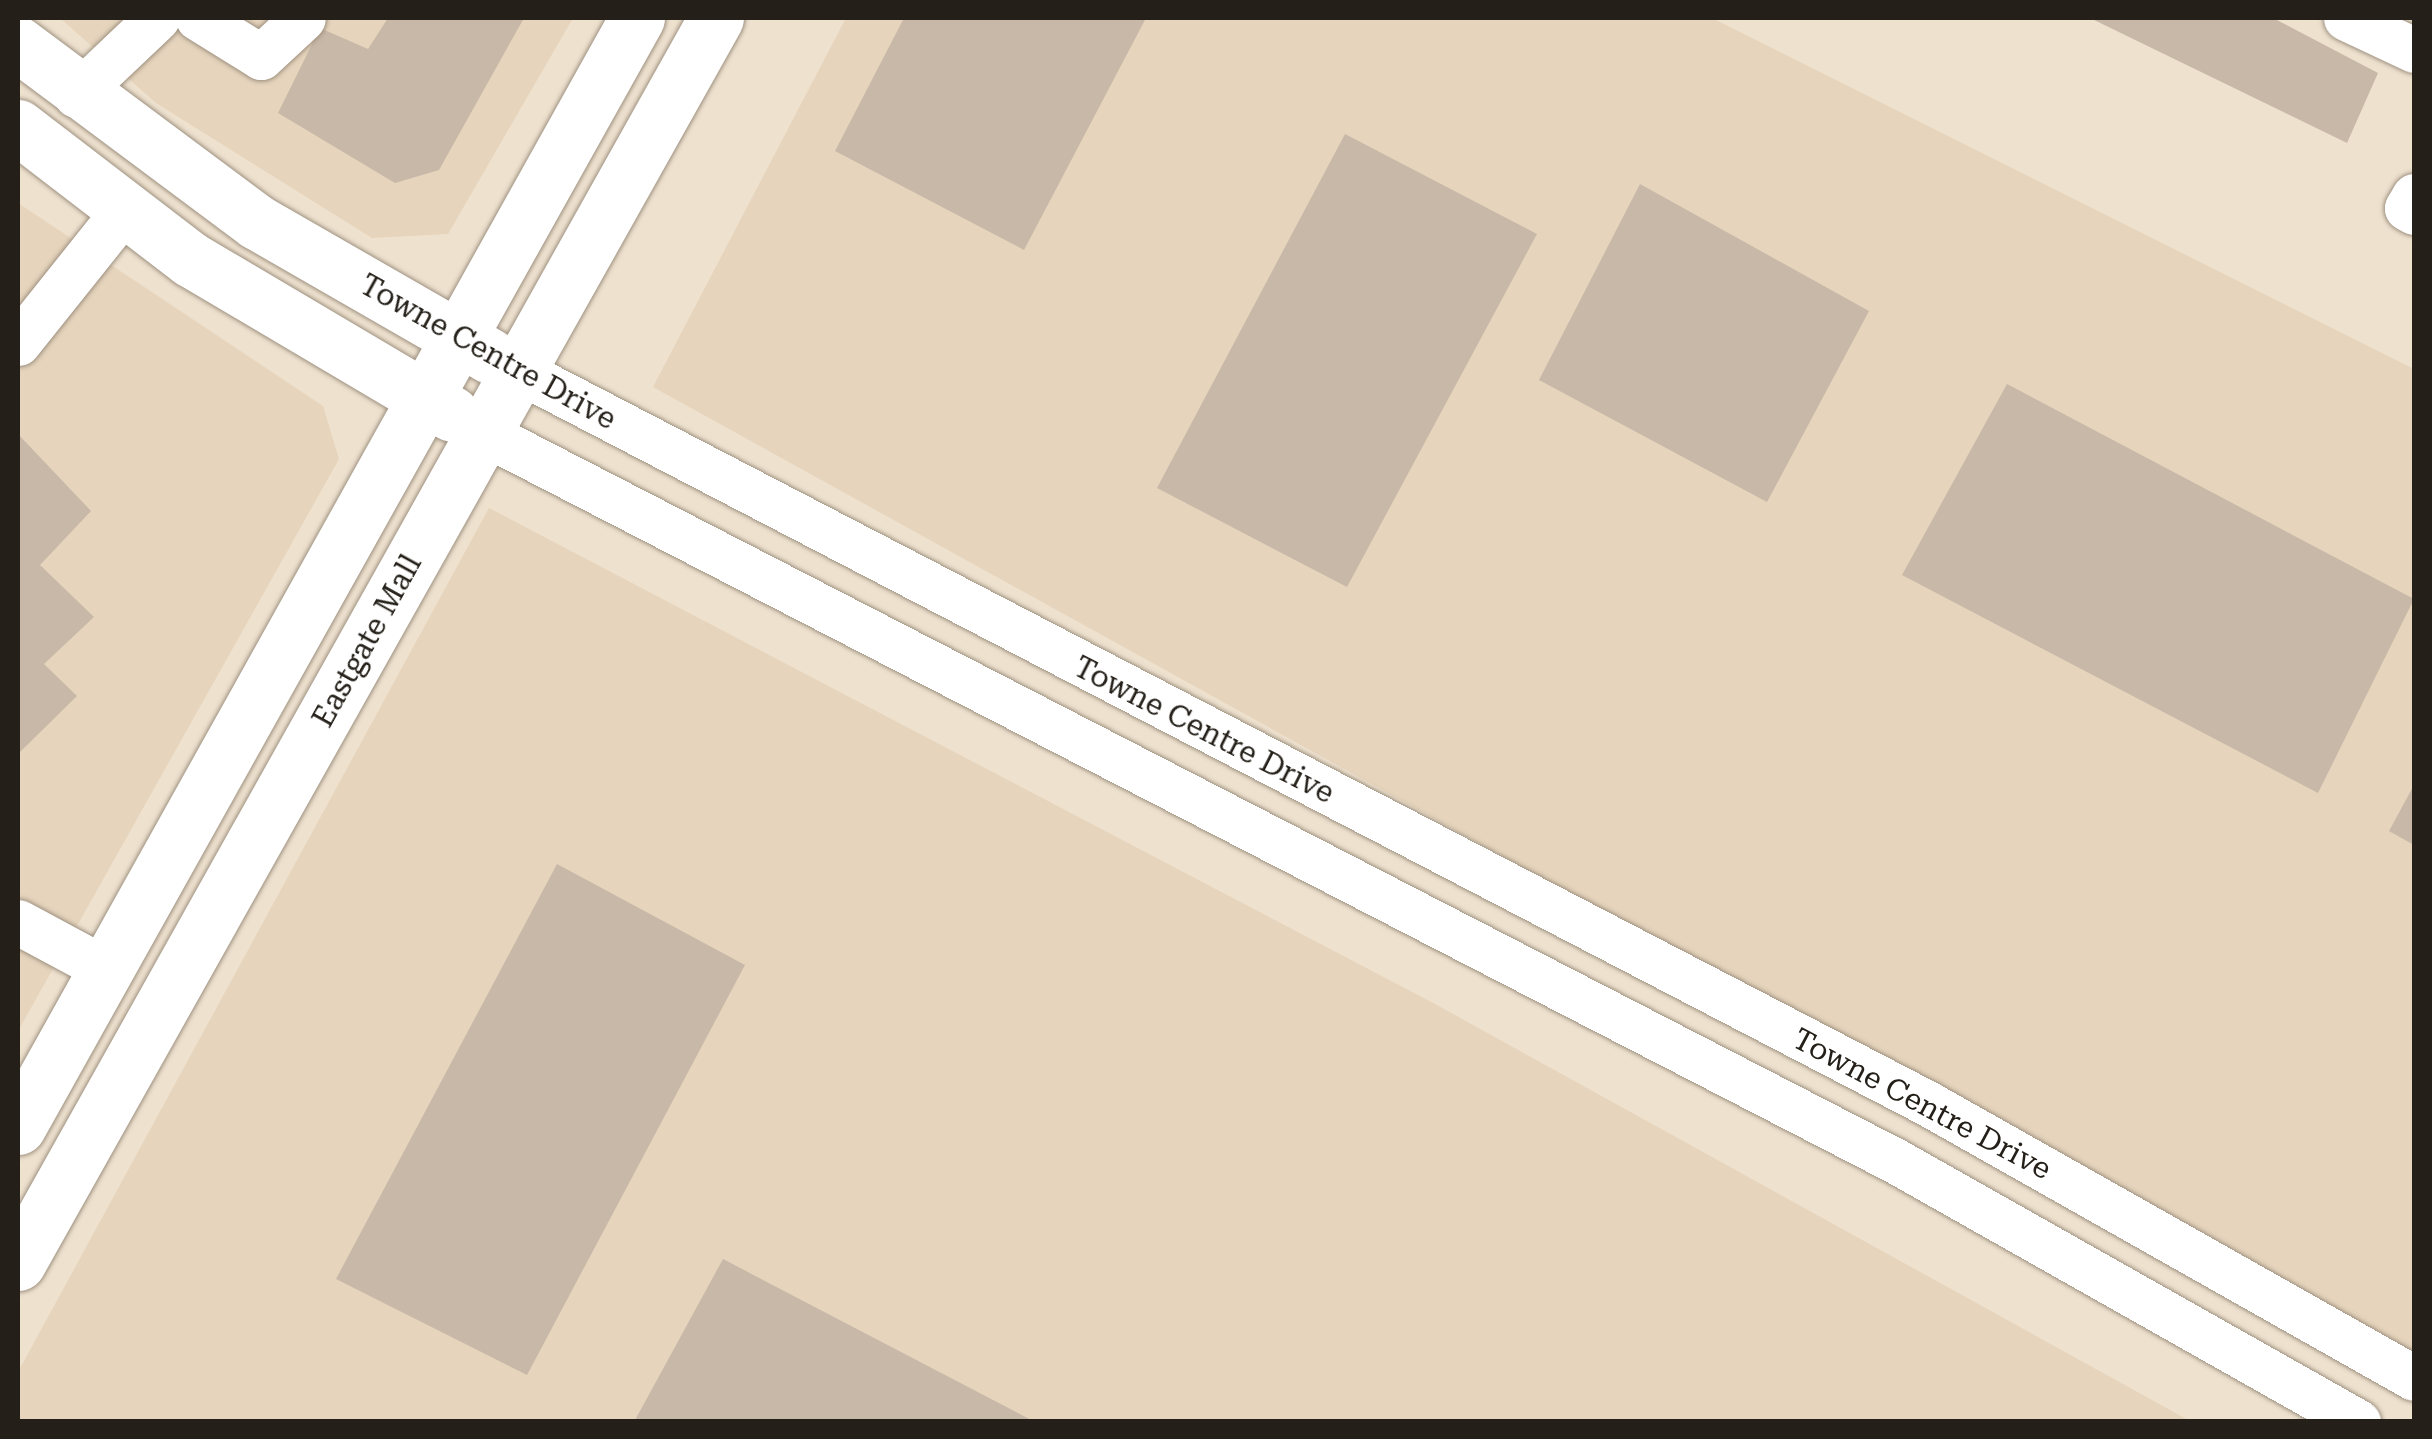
<!DOCTYPE html>
<html>
<head>
<meta charset="utf-8">
<style>
	body { margin:0 }
	#map { position:relative; width:2432px; height:1439px; overflow:hidden; background:#eee1ce; font-family:"Roboto Serif",serif }
	div>[style] { position:absolute }
	.built>* { inset:0; background:#e6d4bc }
	.building>* { inset:0; background:#c8b8a8 }
	.roads { filter:drop-shadow(0 0 2px #9e9180) drop-shadow(0 0 2px #9e9180) }
	.minor>* { height:45px; margin:-22.5px; padding:0 22.5px; transform-origin:22.5px; border-radius:22.5px; background:#fff }
	.major>* { height:55px; margin:-27.5px; padding:0 27.5px; transform-origin:27.5px; border-radius:27.5px; background:#fff }
	span { translate:-50% -50%; white-space:nowrap; text-align:center; line-height:1.15; -webkit-text-stroke:10px #fff; paint-order:stroke }
	.street-label { font-size:30px; color:#242019 }
	.frame { position:absolute; inset:0; border:20px solid #242019; pointer-events:none }
</style>
</head>
<body>
<div id="map">
	<div class="built">
		<div style="clip-path:polygon(60px 18px,573px 18px,448px 234px,372px 238px,156px 103px)"></div>
		<div style="clip-path:polygon(846px 18px,1712px 18px,2414px 369px,2414px 1360px,653px 387px)"></div>
		<div style="clip-path:polygon(18px 203px,323px 406px,339px 459px,18px 1031px)"></div>
		<div style="clip-path:polygon(489px 508px,1435px 1004px,2190px 1421px,18px 1422px,18px 1372px)"></div>
	</div>
	<div class="building">
		<div style="clip-path:polygon(388px 18px,524px 18px,439px 170px,395px 183px,278px 113px,320px 28px,368px 49px)"></div>
		<div style="clip-path:polygon(904px 18px,1146px 18px,1024px 250px,835px 151px)"></div>
		<div style="clip-path:polygon(2090px 18px,2273px 18px,2378px 73px,2347px 143px)"></div>
		<div style="clip-path:polygon(1345px 134px,1537px 234px,1347px 587px,1157px 488px)"></div>
		<div style="clip-path:polygon(1640px 184px,1869px 311px,1767px 502px,1539px 380px)"></div>
		<div style="clip-path:polygon(2007px 384px,2414px 599px,2318px 793px,1902px 575px)"></div>
		<div style="clip-path:polygon(18px 434px,91px 511px,40px 565px,94px 617px,44px 664px,77px 696px,18px 754px)"></div>
		<div style="clip-path:polygon(2414px 785px,2414px 845px,2389px 831px)"></div>
		<div style="clip-path:polygon(557px 864px,745px 965px,527px 1375px,336px 1279px)"></div>
		<div style="clip-path:polygon(723px 1259px,1035px 1422px,634px 1422px)"></div>
	</div>
	<div class="roads">
		<div class="minor">
			<div style="left:198px;top:18px;width:74px;rotate:31.8deg"></div>
			<div style="left:261px;top:57px;width:57px;rotate:-42.9deg"></div>
			<div style="left:2346px;top:18px;width:75px;rotate:25.2deg"></div>
			<div style="left:76px;top:95px;width:112px;rotate:-43.5deg"></div>
			<div style="left:2414px;top:196px;width:14px;rotate:120deg"></div>
			<div style="left:2407px;top:208px;width:8px;rotate:30deg"></div>
			<div style="left:18px;top:343px;width:171px;rotate:-51.4deg"></div>
			<div style="left:519px;top:371px;width:1587px;rotate:27.47deg"></div>
			<div style="left:1927px;top:1103px;width:559px;rotate:29.45deg"></div>
			<div style="left:484px;top:433px;width:1586px;rotate:27.28deg"></div>
			<div style="left:1894px;top:1160px;width:533px;rotate:29.45deg"></div>
			<div style="left:18px;top:922px;width:101px;rotate:28.3deg"></div>
		</div>
		<div class="major">
			<div style="left:18px;top:44px;width:298px;rotate:36.7deg"></div>
			<div style="left:257px;top:222px;width:269px;rotate:29.9deg"></div>
			<div style="left:18px;top:127px;width:217px;rotate:37.5deg"></div>
			<div style="left:190px;top:259px;width:304px;rotate:30.6deg"></div>
			<div style="left:18px;top:1127px;width:1270px;rotate:-60.83deg"></div>
			<div style="left:18px;top:1263px;width:1427px;rotate:-60.72deg"></div>
		</div>
	</div>
	<div class="street-label">
		<span style="left:488px;top:352px;rotate:29deg">Towne Centre Drive</span>
		<span style="left:367px;top:641px;rotate:-61deg">Eastgate Mall</span>
		<span style="left:1204px;top:730px;rotate:27deg">Towne Centre Drive</span>
		<span style="left:1922px;top:1104px;rotate:28deg">Towne Centre Drive</span>
	</div>
	<div class="frame"></div>
</div>
</body>
</html>
